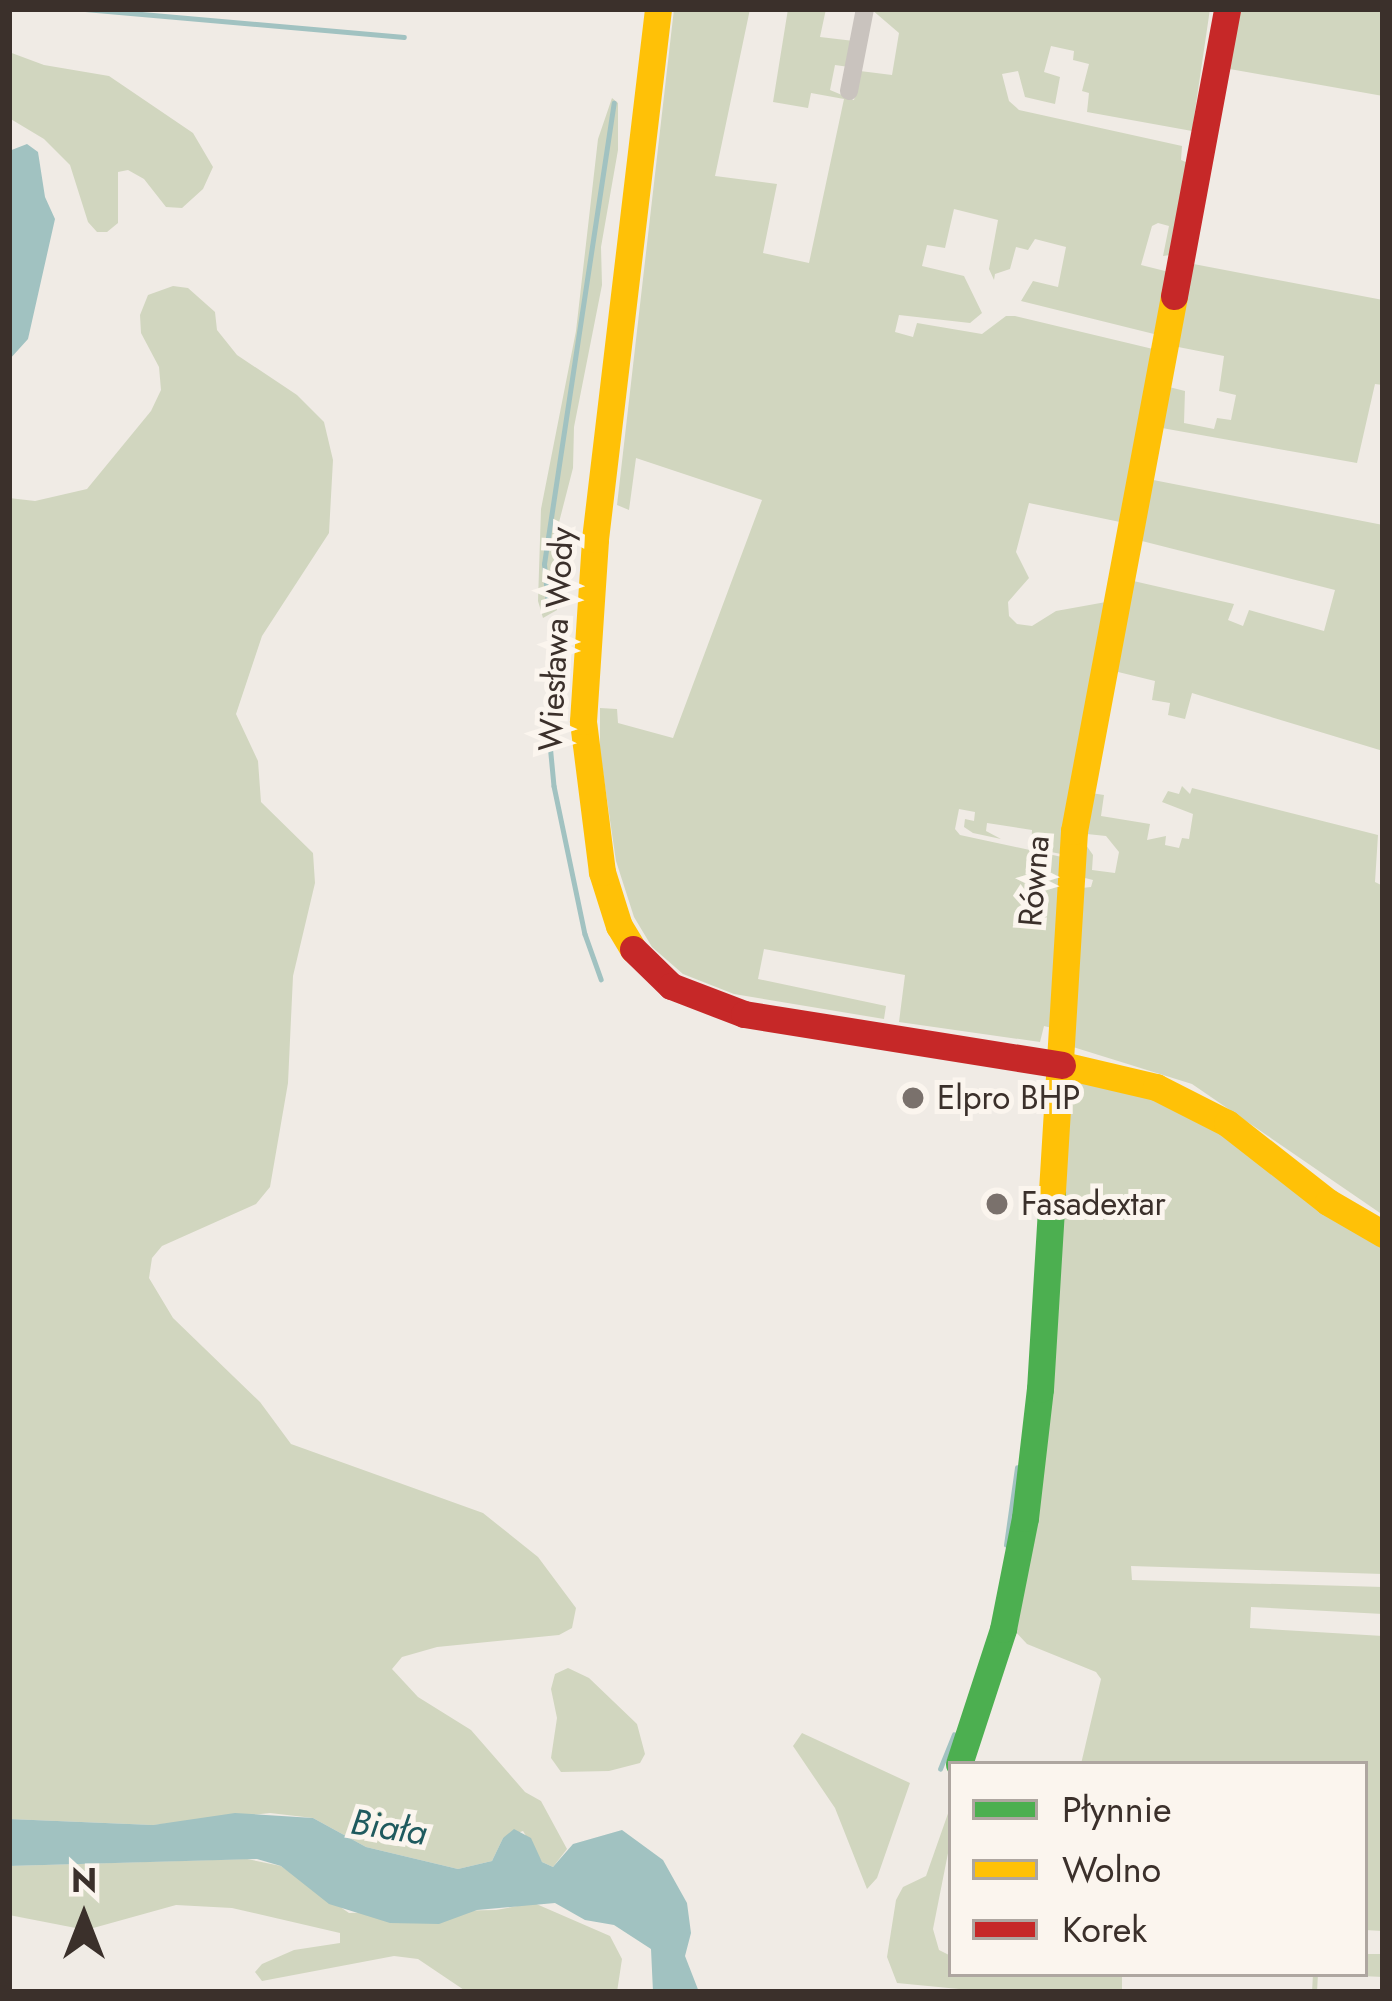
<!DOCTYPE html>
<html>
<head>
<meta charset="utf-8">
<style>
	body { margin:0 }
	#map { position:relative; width:1392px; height:2001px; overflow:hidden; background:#f0ebe5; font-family:Jost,sans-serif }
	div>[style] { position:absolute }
	.green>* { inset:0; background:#d1d6bf }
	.water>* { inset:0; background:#a1c2c1 }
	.stream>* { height:4.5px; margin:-2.25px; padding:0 2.25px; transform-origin:2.25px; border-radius:2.25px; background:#a1c2c1 }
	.street>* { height:18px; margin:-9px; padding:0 9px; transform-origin:9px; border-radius:9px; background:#c9c3be }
	.fast>* { height:27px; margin:-13.5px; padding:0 13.5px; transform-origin:13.5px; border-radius:13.5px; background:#4caf50 }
	.slow>* { height:27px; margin:-13.5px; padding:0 13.5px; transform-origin:13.5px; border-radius:13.5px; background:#ffc107 }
	.jam>* { height:27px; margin:-13.5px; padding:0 13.5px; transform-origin:13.5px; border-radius:13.5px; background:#c62828 }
	.dots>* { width:33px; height:33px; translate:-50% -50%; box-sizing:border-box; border:6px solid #fbf5ee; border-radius:50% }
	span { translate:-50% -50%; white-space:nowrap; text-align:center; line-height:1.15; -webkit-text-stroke:10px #fbf5ee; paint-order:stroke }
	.street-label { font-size:33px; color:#3b302b }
	.poi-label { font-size:33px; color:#3b302b }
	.left { translate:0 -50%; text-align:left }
	.water-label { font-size:36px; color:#1f5a5e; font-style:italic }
	.frame { position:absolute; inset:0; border:12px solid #3b302b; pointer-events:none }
	.legend { position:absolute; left:948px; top:1761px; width:420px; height:216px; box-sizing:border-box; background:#fbf5ee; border:3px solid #aea6a0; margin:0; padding:15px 21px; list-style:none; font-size:36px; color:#3b302b }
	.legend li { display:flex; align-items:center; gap:24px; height:60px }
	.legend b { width:60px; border:3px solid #aea6a0 }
	.north { position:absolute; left:24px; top:1857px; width:120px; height:120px; -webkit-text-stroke:9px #fbf5ee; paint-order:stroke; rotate:0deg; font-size:33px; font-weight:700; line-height:48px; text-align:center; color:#3b302b }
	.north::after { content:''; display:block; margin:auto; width:42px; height:54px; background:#3b302b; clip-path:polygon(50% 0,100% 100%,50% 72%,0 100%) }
</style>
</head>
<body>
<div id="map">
	<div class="green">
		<div style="clip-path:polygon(674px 9px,750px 9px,715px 176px,777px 184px,763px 253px,809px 263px,844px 99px,811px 93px,808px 108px,773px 102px,788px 9px,826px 9px,820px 37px,854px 41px,849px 67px,835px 65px,830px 90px,854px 100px,860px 71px,892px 75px,899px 33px,871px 9px,1210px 9px,1192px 131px,1087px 112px,1089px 93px,1082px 91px,1089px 64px,1073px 60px,1074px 51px,1051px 46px,1044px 72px,1060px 77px,1055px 104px,1025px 97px,1018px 71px,1002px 74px,1009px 101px,1019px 110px,1182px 146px,1181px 160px,1188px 163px,1170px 255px,1163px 256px,1169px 226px,1158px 223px,1152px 226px,1141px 265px,1169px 272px,1154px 334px,1021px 301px,1033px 281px,1058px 287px,1066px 247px,1035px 239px,1028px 250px,1016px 247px,1010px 269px,995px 274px,994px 280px,989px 269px,998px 220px,954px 209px,945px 248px,927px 245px,922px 266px,964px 276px,982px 313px,970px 323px,899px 315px,895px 332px,913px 337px,917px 323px,982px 334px,1006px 316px,1015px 316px,1153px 349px,1120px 522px,1029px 503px,1016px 552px,1029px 578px,1008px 602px,1009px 616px,1017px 624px,1032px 626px,1056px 611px,1106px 602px,1061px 854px,1031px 848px,1032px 830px,987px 823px,986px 831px,1001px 839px,973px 833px,964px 827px,965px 819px,974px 821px,975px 812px,959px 809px,955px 829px,960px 835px,1062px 857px,1052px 1028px,1044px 1026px,1040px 1042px,899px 1022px,905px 975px,764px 949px,758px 979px,886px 1006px,884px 1019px,734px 994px,683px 974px,652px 947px,634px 917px,616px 861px,600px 752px,600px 708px,617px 709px,618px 723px,673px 738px,762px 500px,636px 458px,629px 510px,617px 505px)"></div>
		<div style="clip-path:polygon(1230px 9px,1383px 9px,1383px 96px,1224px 68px)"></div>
		<div style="clip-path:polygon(9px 52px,44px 65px,109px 76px,193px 133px,213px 167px,203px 189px,182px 208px,166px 207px,144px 179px,128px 170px,118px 172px,118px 223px,107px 232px,97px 232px,88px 222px,70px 165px,44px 139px,9px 118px)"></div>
		<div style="clip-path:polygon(612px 98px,618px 103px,618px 150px,601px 247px,602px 285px,574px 427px,573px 468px,556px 534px,557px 610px,543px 618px,538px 601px,541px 509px,576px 331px,598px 139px)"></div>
		<div style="clip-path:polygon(1183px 262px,1383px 300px,1383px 385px,1375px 384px,1357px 463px,1162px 428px,1169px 387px,1185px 391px,1184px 423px,1214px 429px,1217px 418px,1231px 420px,1236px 395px,1219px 391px,1224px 356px,1168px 345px)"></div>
		<div style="clip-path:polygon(173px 286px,188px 288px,215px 312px,217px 330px,237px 355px,297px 395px,324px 422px,333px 460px,329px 533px,262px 636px,236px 714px,258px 761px,261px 802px,313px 853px,315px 883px,293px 976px,288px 1083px,270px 1187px,256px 1204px,162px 1246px,152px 1258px,149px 1278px,173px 1318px,260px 1402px,291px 1444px,483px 1513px,538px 1557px,576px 1608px,572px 1628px,559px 1635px,437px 1647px,402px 1657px,392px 1669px,418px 1697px,471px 1730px,525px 1792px,541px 1801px,567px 1849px,553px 1867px,542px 1862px,523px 1831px,503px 1838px,492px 1861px,458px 1869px,366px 1847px,313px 1818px,270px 1813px,153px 1825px,9px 1819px,9px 498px,35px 501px,87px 489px,151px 411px,161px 390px,159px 367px,141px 333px,140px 315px,148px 295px)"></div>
		<div style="clip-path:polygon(1143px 478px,1383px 525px,1383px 751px,1192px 693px,1185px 719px,1168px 715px,1170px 703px,1152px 700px,1155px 681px,1110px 670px,1129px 580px,1234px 604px,1228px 620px,1243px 626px,1249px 610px,1324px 631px,1335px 590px,1134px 539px)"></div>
		<div style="clip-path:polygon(1182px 786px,1190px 794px,1192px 788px,1378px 835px,1375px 882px,1383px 886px,1383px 1215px,1192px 1084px,1073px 1047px,1073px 889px,1091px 887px,1093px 880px,1073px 875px,1086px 845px,1093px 855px,1092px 870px,1115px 873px,1119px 852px,1106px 836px,1087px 834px,1091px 793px,1104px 795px,1101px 816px,1150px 824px,1147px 840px,1166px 836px,1165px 845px,1179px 848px,1182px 838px,1189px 839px,1193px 814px,1162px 802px,1168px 791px,1179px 794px)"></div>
		<div style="clip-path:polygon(1069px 1079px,1109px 1084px,1190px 1114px,1383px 1246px,1383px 1574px,1131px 1566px,1132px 1580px,1383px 1587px,1383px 1614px,1251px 1607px,1250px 1628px,1383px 1636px,1383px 1931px,1365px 1930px,1365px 1764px,1081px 1764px,1101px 1679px,1096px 1672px,1027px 1644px,1013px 1629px)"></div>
		<div style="clip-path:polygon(568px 1668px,589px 1678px,637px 1724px,645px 1754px,640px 1763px,609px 1771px,561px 1772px,551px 1758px,557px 1718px,551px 1689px,555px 1674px)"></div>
		<div style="clip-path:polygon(802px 1733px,910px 1783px,877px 1878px,867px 1889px,835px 1808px,793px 1746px)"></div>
		<div style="clip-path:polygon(951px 1805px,951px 1838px,933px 1929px,939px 1950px,951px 1956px,951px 1974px,1122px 1974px,1122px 1992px,990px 1992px,897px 1983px,887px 1957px,896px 1900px,903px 1887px,926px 1876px)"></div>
		<div style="clip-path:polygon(247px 1859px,281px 1866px,349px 1913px,496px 1910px,534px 1903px,610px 1936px,622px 1959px,617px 1992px,467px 1992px,418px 1959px,394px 1956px,262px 1981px,255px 1972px,262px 1964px,294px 1950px,340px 1943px,340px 1933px,232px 1908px,176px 1905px,86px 1930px,9px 1915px,9px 1866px)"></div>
		<div style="clip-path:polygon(1365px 1954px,1383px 1954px,1383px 1977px,1318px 1974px,1317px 1992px,1312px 1992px,1313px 1974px,1365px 1974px)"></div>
	</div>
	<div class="water">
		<div style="clip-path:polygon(27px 144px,38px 152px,45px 197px,55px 219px,28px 339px,9px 360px,9px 151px)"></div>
		<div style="clip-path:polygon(235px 1813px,313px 1818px,366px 1847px,458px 1869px,492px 1861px,503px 1838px,514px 1829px,531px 1838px,542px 1862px,553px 1867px,573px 1844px,622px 1830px,663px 1860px,687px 1903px,691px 1933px,685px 1956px,699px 1992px,653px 1992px,651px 1949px,614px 1925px,585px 1920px,555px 1903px,477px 1910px,439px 1924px,390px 1923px,329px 1904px,281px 1866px,257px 1859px,9px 1866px,9px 1819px,153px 1825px)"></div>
	</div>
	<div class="stream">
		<div style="left:85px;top:9px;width:320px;rotate:5deg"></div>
		<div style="left:548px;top:605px;width:41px;rotate:-95.6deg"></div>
		<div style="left:544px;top:564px;width:466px;rotate:-81.4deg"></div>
		<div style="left:553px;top:652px;width:81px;rotate:92.8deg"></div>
		<div style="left:549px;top:733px;width:53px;rotate:84.6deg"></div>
		<div style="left:554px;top:786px;width:151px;rotate:78.2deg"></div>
		<div style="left:585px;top:934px;width:48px;rotate:70.4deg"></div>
		<div style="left:1006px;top:1545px;width:78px;rotate:-81.9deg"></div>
		<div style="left:940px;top:1769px;width:37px;rotate:-68deg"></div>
	</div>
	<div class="street">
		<div style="left:849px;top:91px;width:84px;rotate:-79deg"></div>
	</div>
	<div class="fast">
		<div style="left:959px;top:1764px;width:142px;rotate:-71.9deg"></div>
		<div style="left:1003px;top:1629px;width:113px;rotate:-78.8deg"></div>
		<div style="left:1025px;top:1518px;width:130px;rotate:-83.4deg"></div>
		<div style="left:1040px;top:1389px;width:198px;rotate:-86.5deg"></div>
	</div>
	<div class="slow">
		<div style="left:633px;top:949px;width:27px;rotate:-121deg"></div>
		<div style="left:619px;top:926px;width:57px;rotate:-107.5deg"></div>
		<div style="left:602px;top:872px;width:152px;rotate:-97.2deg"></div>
		<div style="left:583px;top:721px;width:182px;rotate:-86.2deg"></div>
		<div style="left:595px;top:539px;width:534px;rotate:-83.22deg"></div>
		<div style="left:1062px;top:1065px;width:97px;rotate:13.2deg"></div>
		<div style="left:1156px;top:1087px;width:80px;rotate:26.9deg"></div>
		<div style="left:1227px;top:1123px;width:128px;rotate:38deg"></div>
		<div style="left:1328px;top:1202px;width:64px;rotate:30.2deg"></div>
		<div style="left:1052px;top:1191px;width:361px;rotate:-86.5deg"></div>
		<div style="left:1074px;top:831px;width:544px;rotate:-79.41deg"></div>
	</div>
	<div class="jam">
		<div style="left:1174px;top:296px;width:292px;rotate:-79.5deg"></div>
		<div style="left:633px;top:949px;width:53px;rotate:44.2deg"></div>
		<div style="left:671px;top:986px;width:78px;rotate:21deg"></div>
		<div style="left:744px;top:1014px;width:322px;rotate:9.1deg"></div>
	</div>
	<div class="dots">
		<div style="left:913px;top:1098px;background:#7a716c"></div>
		<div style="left:997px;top:1204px;background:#7a716c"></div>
	</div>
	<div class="street-label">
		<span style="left:556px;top:639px;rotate:-87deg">Wiesława Wody</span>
		<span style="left:1034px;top:881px;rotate:-85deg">Równa</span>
	</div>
	<div class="poi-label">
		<span class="left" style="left:937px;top:1098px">Elpro BHP</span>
		<span class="left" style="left:1021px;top:1204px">Fasadextar</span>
	</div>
	<div class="water-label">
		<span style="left:389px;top:1827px;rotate:9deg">Biała</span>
	</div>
	<div class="frame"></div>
	<ul class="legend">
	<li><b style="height:15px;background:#4caf50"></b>Płynnie</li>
	<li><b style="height:15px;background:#ffc107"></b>Wolno</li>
	<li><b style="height:15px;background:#c62828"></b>Korek</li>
	</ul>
	<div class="north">N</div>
</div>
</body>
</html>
